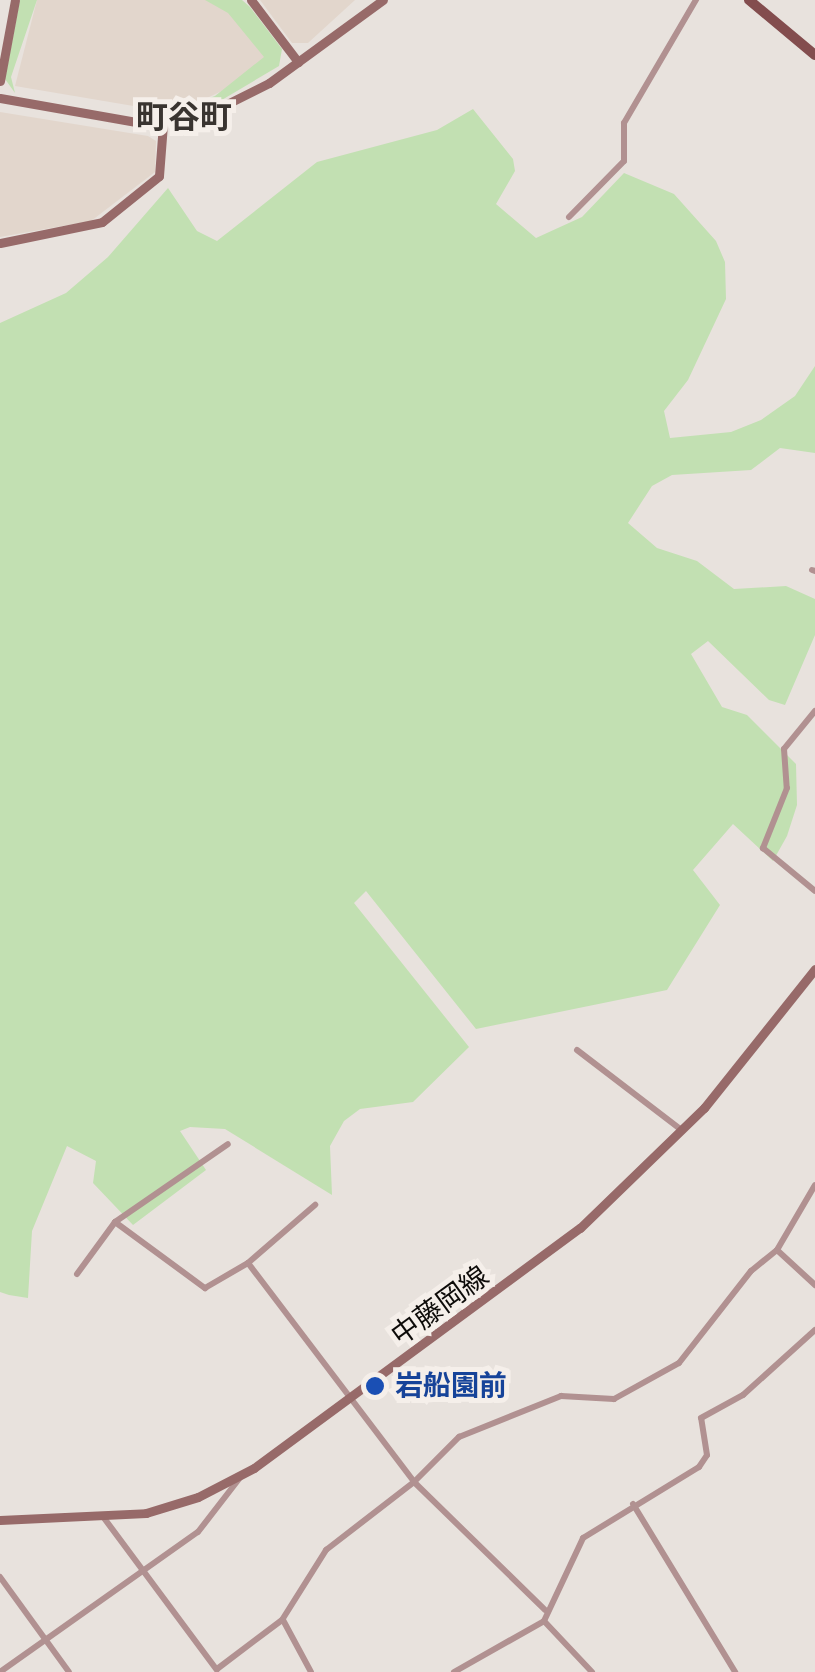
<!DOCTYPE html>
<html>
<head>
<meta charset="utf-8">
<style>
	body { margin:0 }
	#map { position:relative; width:815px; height:1672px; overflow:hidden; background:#e8e2dd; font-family:"Times New Roman","Noto Sans JP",serif }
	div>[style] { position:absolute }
	.built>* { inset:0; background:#e2d6cc }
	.green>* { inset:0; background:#c2e0b2 }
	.street>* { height:6px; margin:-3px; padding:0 3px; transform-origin:3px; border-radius:3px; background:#b19191 }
	.secondary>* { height:9px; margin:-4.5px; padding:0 4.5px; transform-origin:4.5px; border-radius:4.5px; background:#976a69 }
	.primary>* { height:10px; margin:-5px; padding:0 5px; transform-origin:5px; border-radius:5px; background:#834d4e }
	.dots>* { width:28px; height:28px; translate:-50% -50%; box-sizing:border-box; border:5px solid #f5efea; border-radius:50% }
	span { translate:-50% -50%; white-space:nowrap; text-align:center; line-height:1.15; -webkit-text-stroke:10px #f5efea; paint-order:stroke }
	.street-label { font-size:28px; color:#0d0b09 }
	.transit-label { font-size:28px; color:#164399; font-weight:700 }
	.left { translate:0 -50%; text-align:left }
	.quarter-label { font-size:32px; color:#393430; font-weight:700 }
</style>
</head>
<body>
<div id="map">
	<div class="built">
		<div style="clip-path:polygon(37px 0,208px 0,225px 8px,267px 55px,241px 82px,175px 113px,15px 86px)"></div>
		<div style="clip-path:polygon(260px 0,355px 0,308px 43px,292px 43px)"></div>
		<div style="clip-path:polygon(0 112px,148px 136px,156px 141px,155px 172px,91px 221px,0 237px)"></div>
	</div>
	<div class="green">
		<div style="clip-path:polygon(20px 0,37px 0,11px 77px,15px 93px,5px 79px)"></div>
		<div style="clip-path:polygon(205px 0,242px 0,250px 7px,282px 49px,279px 66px,215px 104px,165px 114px,215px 96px,264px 57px,228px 13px)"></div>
		<div style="clip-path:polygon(473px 109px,513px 159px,515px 171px,496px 204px,536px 238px,582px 217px,624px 173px,674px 194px,716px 241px,725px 262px,726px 299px,688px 380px,664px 411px,670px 438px,731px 432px,761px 420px,795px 396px,815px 366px,815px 453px,780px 448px,751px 470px,672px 475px,652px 486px,628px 523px,657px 548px,697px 561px,734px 589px,786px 586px,815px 599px,815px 635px,785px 705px,769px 700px,708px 641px,691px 654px,722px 707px,747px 715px,796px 764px,797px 805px,787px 836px,773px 861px,733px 824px,693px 870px,720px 905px,667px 990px,476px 1029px,366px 891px,354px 903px,469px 1047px,413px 1102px,360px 1109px,344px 1121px,330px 1146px,332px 1195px,225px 1129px,190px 1127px,180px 1131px,206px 1170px,133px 1225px,93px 1183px,96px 1161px,67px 1146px,32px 1231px,28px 1298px,9px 1295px,0 1292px,0 323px,66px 293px,108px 257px,168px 188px,197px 231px,217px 241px,317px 162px,437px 130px)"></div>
	</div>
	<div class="street">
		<div style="left:569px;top:217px;width:78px;rotate:-45.5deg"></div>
		<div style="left:624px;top:161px;width:38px;rotate:-90deg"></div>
		<div style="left:624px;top:123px;width:143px;rotate:-59.7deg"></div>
		<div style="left:812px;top:570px;width:3px;rotate:18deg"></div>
		<div style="left:815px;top:711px;width:49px;rotate:129.2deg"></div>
		<div style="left:784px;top:749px;width:39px;rotate:86deg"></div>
		<div style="left:787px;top:788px;width:65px;rotate:111.8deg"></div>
		<div style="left:763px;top:848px;width:67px;rotate:39.6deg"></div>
		<div style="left:577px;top:1050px;width:133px;rotate:37.4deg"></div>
		<div style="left:115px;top:1222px;width:112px;rotate:36.3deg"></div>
		<div style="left:205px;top:1288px;width:50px;rotate:-30.2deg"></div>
		<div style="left:248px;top:1263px;width:89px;rotate:-40.9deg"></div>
		<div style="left:777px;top:1250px;width:52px;rotate:42.6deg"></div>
		<div style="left:248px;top:1263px;width:275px;rotate:52.8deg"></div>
		<div style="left:414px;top:1482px;width:183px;rotate:44.3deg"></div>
		<div style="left:77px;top:1274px;width:64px;rotate:-53.8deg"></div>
		<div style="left:115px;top:1222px;width:137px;rotate:-34.6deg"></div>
		<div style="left:633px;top:1504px;width:197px;rotate:58.7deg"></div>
		<div style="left:104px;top:1518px;width:189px;rotate:53.4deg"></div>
		<div style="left:0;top:1577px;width:117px;rotate:54deg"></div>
		<div style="left:283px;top:1620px;width:59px;rotate:61.7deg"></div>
		<div style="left:544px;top:1621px;width:92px;rotate:-64.8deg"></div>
		<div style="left:583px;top:1538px;width:136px;rotate:-31.5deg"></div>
		<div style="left:699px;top:1467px;width:14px;rotate:-56deg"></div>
		<div style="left:707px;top:1455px;width:37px;rotate:-99deg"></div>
		<div style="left:701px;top:1418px;width:48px;rotate:-28.7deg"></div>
		<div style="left:743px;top:1395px;width:97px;rotate:-42.1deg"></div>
		<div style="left:544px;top:1621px;width:70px;rotate:46.7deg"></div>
		<div style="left:217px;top:1669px;width:81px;rotate:-37deg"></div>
		<div style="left:282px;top:1620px;width:83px;rotate:-57.8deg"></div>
		<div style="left:326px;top:1550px;width:111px;rotate:-37.7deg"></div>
		<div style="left:414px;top:1482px;width:64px;rotate:-45deg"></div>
		<div style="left:459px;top:1437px;width:110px;rotate:-21.9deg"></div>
		<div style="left:561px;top:1396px;width:53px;rotate:3.2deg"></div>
		<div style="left:614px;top:1399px;width:74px;rotate:-29deg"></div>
		<div style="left:679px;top:1363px;width:117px;rotate:-52deg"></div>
		<div style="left:751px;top:1271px;width:33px;rotate:-39deg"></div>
		<div style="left:777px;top:1250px;width:75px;rotate:-59.7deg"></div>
		<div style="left:0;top:1672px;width:242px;rotate:-35.3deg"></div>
		<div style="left:198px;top:1532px;width:72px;rotate:-52.3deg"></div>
		<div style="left:454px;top:1672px;width:103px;rotate:-29.5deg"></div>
	</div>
	<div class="secondary">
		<div style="left:251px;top:0;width:78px;rotate:52.8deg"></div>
		<div style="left:0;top:81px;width:82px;rotate:-79.5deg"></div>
		<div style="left:0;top:98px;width:144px;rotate:10deg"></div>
		<div style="left:142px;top:123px;width:59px;rotate:-5.8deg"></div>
		<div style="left:201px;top:117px;width:76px;rotate:-26.6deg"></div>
		<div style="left:269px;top:83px;width:141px;rotate:-36.1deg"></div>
		<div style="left:0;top:243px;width:104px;rotate:-11.6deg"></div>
		<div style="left:102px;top:222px;width:73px;rotate:-38.9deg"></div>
		<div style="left:159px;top:176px;width:52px;rotate:-85.6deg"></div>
		<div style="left:0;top:1520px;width:146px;rotate:-2.7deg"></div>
		<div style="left:146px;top:1513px;width:54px;rotate:-17.1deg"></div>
		<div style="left:198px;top:1497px;width:63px;rotate:-27.4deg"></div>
		<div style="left:254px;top:1468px;width:405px;rotate:-36.4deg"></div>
		<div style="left:580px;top:1228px;width:173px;rotate:-44.1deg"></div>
		<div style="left:704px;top:1108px;width:178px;rotate:-51.4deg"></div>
	</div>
	<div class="primary">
		<div style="left:749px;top:0;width:86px;rotate:39.8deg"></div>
	</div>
	<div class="dots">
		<div style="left:375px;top:1386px;background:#1a4fb4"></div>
	</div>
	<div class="street-label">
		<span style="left:440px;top:1306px;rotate:-36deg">中藤岡線</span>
	</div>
	<div class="transit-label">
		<span class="left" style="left:395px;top:1386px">岩船園前</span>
	</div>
	<div class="quarter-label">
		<span style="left:184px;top:117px">町谷町</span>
	</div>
</div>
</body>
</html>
